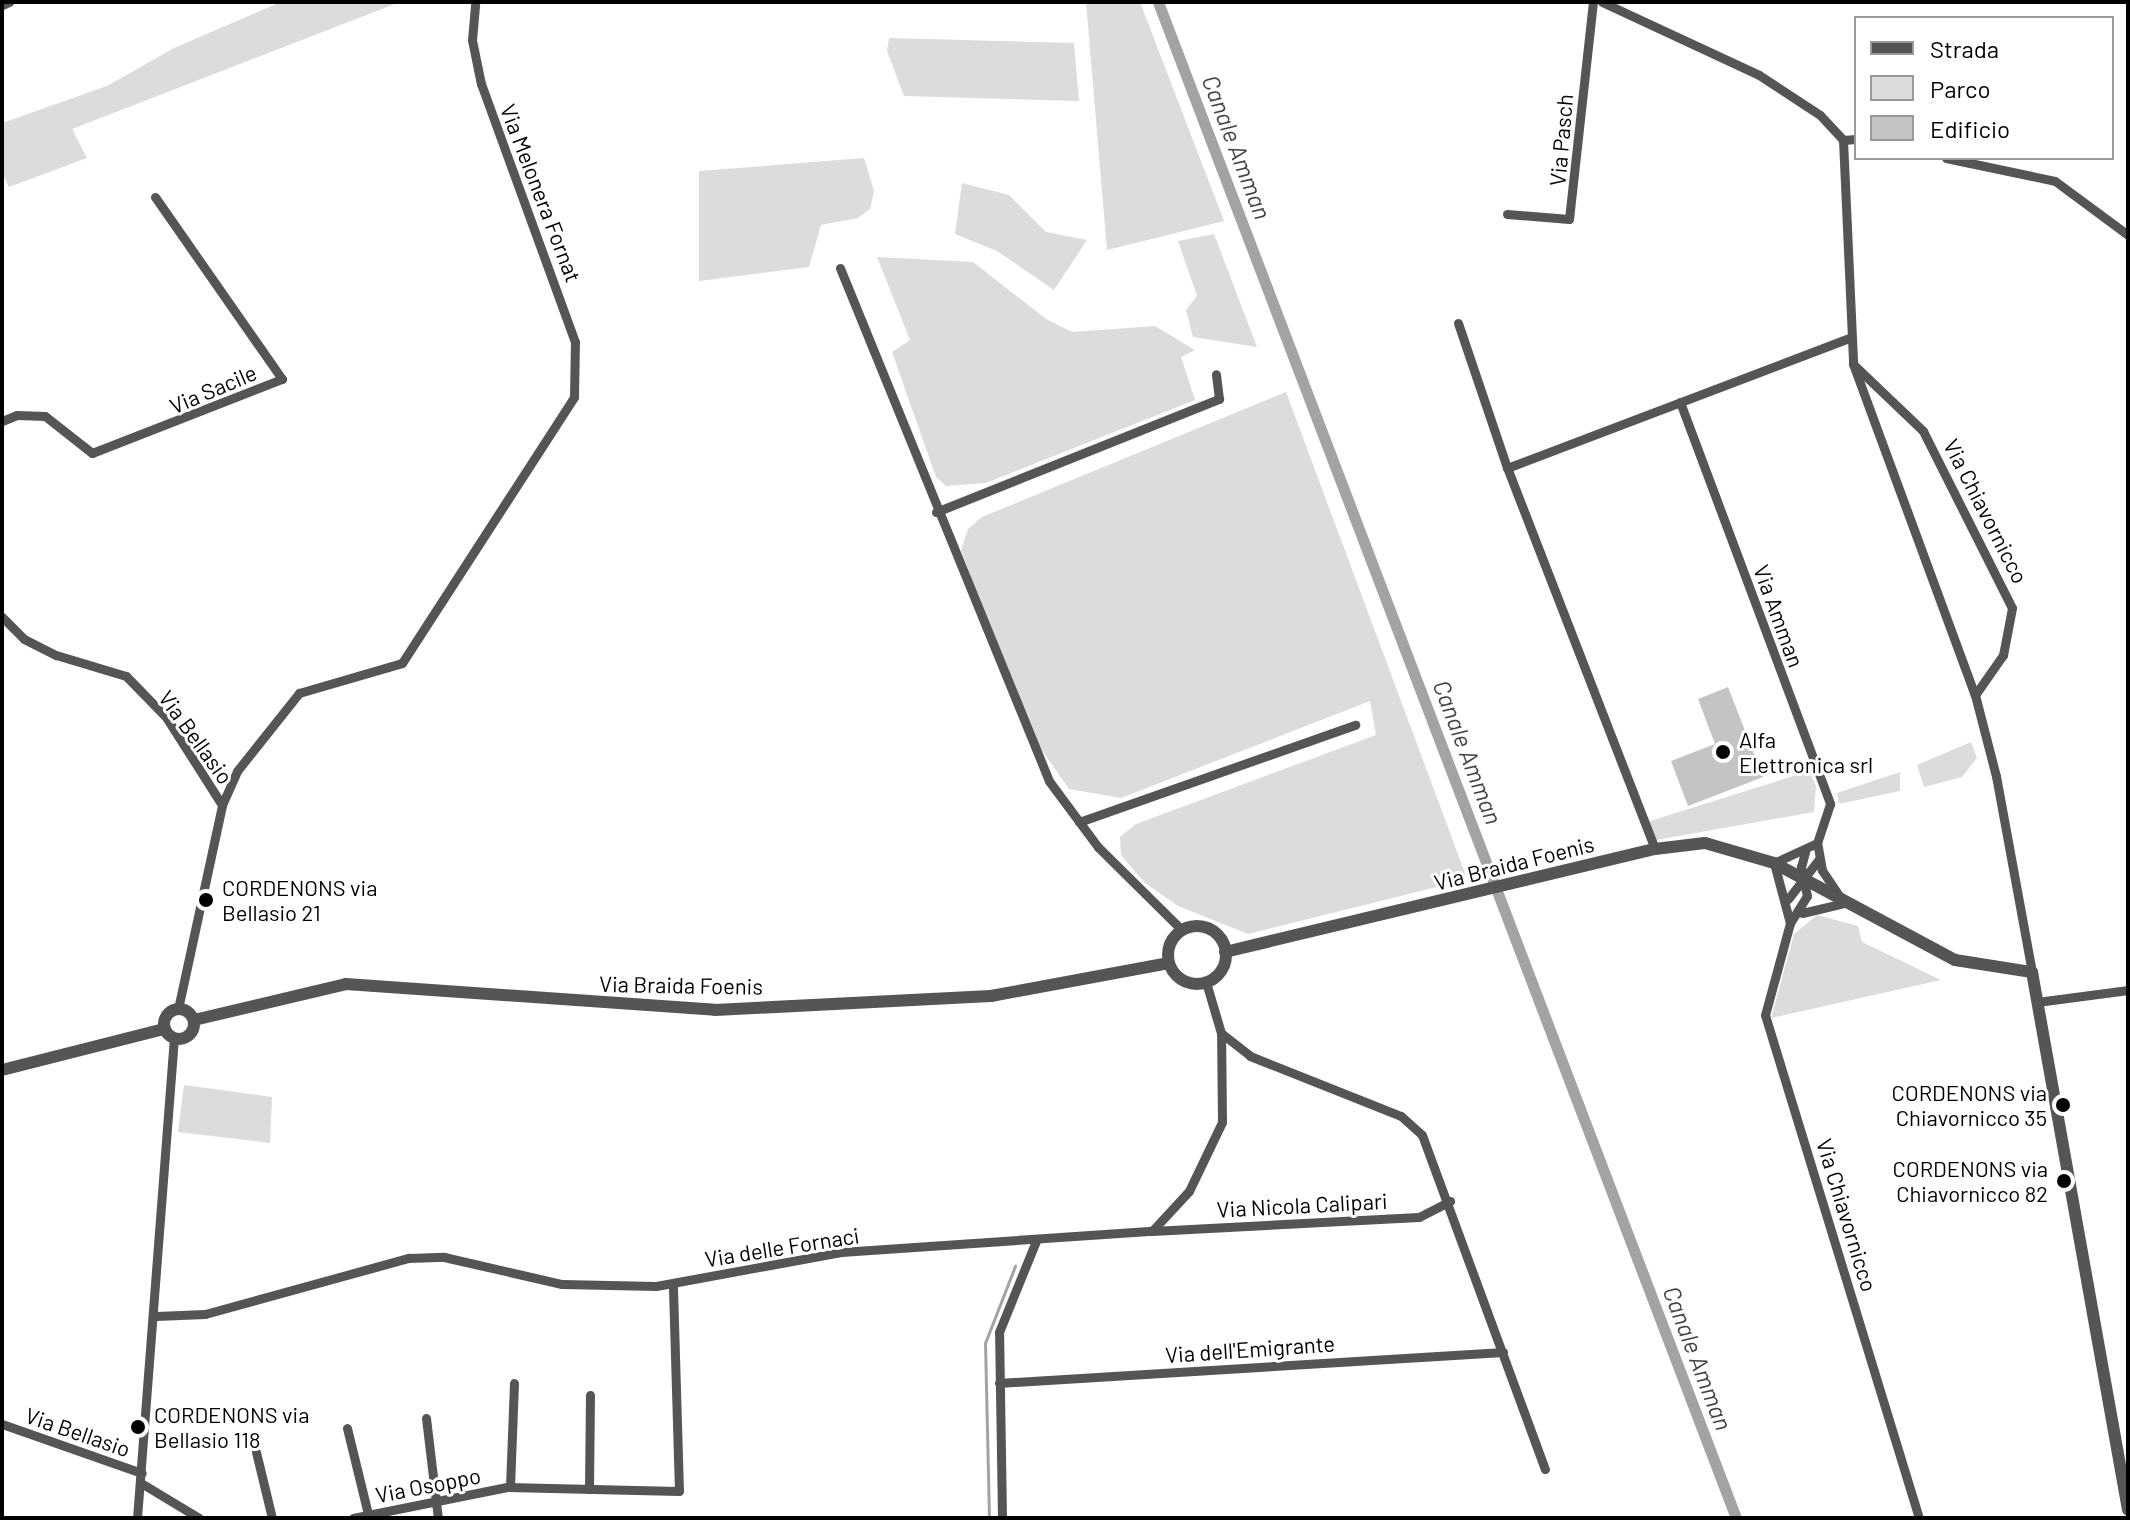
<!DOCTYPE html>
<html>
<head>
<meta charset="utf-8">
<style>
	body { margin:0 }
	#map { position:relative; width:2130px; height:1520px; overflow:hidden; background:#fff; font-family:Barlow,sans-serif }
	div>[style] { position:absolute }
	.green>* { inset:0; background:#dcdcdc }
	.stream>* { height:3px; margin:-1.5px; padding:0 1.5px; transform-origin:1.5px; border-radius:1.5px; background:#a3a3a3 }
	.canal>* { height:11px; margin:-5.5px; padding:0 5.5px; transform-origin:5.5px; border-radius:5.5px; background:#a3a3a3 }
	.building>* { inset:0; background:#c4c4c4 }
	.minor>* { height:9px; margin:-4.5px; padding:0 4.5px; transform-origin:4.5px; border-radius:4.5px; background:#555 }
	.tertiary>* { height:12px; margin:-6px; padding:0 6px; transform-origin:6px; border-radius:6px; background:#555 }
	.tertiary>.ring { margin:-6px; padding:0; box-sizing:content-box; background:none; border:12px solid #555; border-radius:50% }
	.dots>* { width:22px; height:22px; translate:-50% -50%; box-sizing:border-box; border:4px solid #fff; border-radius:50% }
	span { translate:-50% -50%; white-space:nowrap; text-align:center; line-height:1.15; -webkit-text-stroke:6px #fff; paint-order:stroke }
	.street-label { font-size:22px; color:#000 }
	.poi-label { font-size:22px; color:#000 }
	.left { translate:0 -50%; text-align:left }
	.right { translate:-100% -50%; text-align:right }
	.water-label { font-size:24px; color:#444; font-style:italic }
	.frame { position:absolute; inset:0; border:4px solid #000; pointer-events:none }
	.legend { position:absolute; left:1854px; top:16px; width:260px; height:144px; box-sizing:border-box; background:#fff; border:2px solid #999; margin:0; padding:10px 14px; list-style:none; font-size:24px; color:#000 }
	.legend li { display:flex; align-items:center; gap:16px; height:40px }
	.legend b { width:40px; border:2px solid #999 }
</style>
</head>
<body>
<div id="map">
	<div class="green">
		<div style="clip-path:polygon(281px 2px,400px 2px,72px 129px,87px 158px,9px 187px,2px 173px,2px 123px,107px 86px,174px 48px)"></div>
		<div style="clip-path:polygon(1086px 2px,1140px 2px,1224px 221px,1107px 250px)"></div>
		<div style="clip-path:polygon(889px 38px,1074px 43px,1079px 101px,904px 96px,887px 51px)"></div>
		<div style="clip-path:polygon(864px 158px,874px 191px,870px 209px,858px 218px,821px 225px,809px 267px,699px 281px,699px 171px)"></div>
		<div style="clip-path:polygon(962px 183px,1009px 195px,1046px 232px,1087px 240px,1054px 290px,997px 251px,955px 234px)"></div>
		<div style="clip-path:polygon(1214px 234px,1257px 347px,1193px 337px,1186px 310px,1197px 296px,1178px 241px)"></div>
		<div style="clip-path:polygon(877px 257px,973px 262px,1046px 319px,1072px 332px,1155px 326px,1195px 350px,1181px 357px,1195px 400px,986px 483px,946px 486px,936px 477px,892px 352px,910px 340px)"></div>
		<div style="clip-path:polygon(1286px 392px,1465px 873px,1461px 881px,1248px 934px,1178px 906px,1145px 883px,1121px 855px,1120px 837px,1136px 824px,1376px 735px,1370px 701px,1121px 798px,1069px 789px,1027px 729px,961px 550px,968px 529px,982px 517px)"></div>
		<div style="clip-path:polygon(1971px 742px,1977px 758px,1962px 777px,1924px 787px,1917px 765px)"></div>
		<div style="clip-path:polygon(1809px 771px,1816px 786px,1814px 812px,1656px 840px,1647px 822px)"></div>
		<div style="clip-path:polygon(1900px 772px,1900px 791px,1839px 804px,1837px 793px)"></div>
		<div style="clip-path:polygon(1817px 915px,1858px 926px,1862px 942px,1941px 980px,1771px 1018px,1794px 934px)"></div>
		<div style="clip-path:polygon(184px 1085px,272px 1097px,270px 1143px,178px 1132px)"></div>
	</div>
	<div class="stream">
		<div style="left:989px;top:1518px;width:175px;rotate:-91.3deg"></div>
		<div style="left:985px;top:1343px;width:83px;rotate:-68.7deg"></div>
	</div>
	<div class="canal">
		<div style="left:1158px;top:2px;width:1622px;rotate:69.13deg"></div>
	</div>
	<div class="building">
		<div style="clip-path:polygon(1728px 687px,1763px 777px,1688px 806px,1671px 761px,1715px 744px,1698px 699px)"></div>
	</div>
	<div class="minor">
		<div style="left:1602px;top:2px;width:173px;rotate:24.9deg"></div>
		<div style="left:1759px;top:75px;width:73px;rotate:33.3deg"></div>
		<div style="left:1820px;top:115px;width:34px;rotate:47deg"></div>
		<div style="left:1843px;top:140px;width:224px;rotate:87.4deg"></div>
		<div style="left:1853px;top:364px;width:353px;rotate:69.8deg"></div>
		<div style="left:1975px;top:695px;width:84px;rotate:75.5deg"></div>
		<div style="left:1996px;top:776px;width:199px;rotate:79.6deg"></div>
		<div style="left:2px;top:5px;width:8px;rotate:-23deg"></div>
		<div style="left:1843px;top:140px;width:13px;rotate:-4deg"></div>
		<div style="left:1946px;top:158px;width:111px;rotate:11.9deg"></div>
		<div style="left:2055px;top:181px;width:91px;rotate:36.5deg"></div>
		<div style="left:1507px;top:214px;width:62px;rotate:4.6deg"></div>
		<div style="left:1569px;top:219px;width:218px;rotate:-83.7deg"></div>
		<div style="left:840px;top:268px;width:554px;rotate:67.83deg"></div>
		<div style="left:1049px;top:781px;width:82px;rotate:53.4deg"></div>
		<div style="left:1098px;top:847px;width:118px;rotate:44.7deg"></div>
		<div style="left:1458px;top:323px;width:153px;rotate:71.3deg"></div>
		<div style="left:1853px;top:364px;width:97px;rotate:43.7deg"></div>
		<div style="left:1923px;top:431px;width:198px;rotate:63.3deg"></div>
		<div style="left:2012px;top:608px;width:48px;rotate:100.8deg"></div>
		<div style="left:2003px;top:655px;width:49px;rotate:125deg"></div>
		<div style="left:1680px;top:402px;width:429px;rotate:69.5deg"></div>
		<div style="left:1830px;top:804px;width:41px;rotate:108.4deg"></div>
		<div style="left:1817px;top:843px;width:47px;rotate:155.1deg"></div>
		<div style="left:1774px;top:863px;width:62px;rotate:75.1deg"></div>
		<div style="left:1790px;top:923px;width:95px;rotate:105.2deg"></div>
		<div style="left:1765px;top:1015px;width:526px;rotate:72.98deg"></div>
		<div style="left:2px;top:421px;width:16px;rotate:-22deg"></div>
		<div style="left:17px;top:415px;width:28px;rotate:2deg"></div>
		<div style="left:45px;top:416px;width:60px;rotate:38.2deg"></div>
		<div style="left:92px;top:453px;width:204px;rotate:-21.3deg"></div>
		<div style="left:282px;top:379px;width:222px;rotate:-124.9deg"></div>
		<div style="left:936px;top:512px;width:305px;rotate:-21.8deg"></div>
		<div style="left:1219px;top:399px;width:25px;rotate:-97deg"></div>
		<div style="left:2px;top:617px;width:31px;rotate:45deg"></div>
		<div style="left:24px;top:639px;width:36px;rotate:27deg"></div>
		<div style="left:56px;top:655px;width:73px;rotate:16.7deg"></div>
		<div style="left:126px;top:676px;width:57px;rotate:45.7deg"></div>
		<div style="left:166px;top:717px;width:104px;rotate:57.5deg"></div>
		<div style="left:1079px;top:822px;width:293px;rotate:-19.4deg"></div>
		<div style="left:1655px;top:849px;width:409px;rotate:-111.2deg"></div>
		<div style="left:1507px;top:468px;width:366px;rotate:-20.8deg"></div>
		<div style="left:1788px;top:899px;width:51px;rotate:-52.2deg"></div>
		<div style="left:1802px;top:913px;width:43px;rotate:-13.4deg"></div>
		<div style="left:1844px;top:903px;width:40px;rotate:-124deg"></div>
		<div style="left:1822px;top:870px;width:27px;rotate:-100deg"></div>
		<div style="left:1790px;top:923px;width:32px;rotate:-58deg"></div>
		<div style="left:1807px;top:896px;width:30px;rotate:-102deg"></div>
		<div style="left:1801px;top:867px;width:16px;rotate:-75deg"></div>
		<div style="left:2037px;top:1002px;width:92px;rotate:-7.5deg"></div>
		<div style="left:178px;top:1009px;width:209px;rotate:-77.8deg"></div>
		<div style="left:222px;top:805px;width:37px;rotate:-66deg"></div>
		<div style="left:237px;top:771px;width:100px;rotate:-51.5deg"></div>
		<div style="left:299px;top:693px;width:107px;rotate:-16.2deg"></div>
		<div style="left:402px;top:663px;width:317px;rotate:-57.1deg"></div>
		<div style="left:574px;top:397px;width:55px;rotate:-89deg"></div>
		<div style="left:575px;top:342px;width:275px;rotate:-110deg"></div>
		<div style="left:481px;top:84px;width:45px;rotate:-101.6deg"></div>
		<div style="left:472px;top:40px;width:38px;rotate:-85deg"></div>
		<div style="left:1221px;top:1033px;width:37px;rotate:38deg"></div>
		<div style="left:1250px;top:1056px;width:162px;rotate:21.7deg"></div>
		<div style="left:1401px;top:1116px;width:28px;rotate:42deg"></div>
		<div style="left:1422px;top:1135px;width:356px;rotate:69.8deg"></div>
		<div style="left:1152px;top:1231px;width:267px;rotate:-3deg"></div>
		<div style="left:1419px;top:1217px;width:35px;rotate:-27deg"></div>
		<div style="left:156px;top:1316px;width:49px;rotate:-2.3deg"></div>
		<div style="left:205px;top:1314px;width:212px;rotate:-15.4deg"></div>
		<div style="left:409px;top:1258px;width:35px;rotate:-2deg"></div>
		<div style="left:444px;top:1257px;width:121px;rotate:12.9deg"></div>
		<div style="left:562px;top:1284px;width:94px;rotate:1.2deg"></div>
		<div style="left:656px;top:1286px;width:188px;rotate:-10.4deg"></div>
		<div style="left:841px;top:1252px;width:312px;rotate:-3.9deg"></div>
		<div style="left:1152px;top:1231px;width:54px;rotate:-47.2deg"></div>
		<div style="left:1189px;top:1191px;width:76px;rotate:-64.4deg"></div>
		<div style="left:1222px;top:1122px;width:89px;rotate:-90.6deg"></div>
		<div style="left:1221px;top:1033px;width:53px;rotate:-106.4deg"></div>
		<div style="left:999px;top:1383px;width:505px;rotate:-3.52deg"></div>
		<div style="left:426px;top:1418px;width:101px;rotate:83.2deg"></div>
		<div style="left:2px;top:1424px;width:148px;rotate:19.3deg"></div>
		<div style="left:347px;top:1428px;width:93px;rotate:76.3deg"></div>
		<div style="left:256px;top:1452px;width:68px;rotate:76.4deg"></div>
		<div style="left:141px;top:1483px;width:68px;rotate:31.1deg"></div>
		<div style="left:510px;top:1487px;width:104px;rotate:-87.8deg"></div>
		<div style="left:589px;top:1489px;width:94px;rotate:-89.4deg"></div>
		<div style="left:137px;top:1518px;width:480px;rotate:-85.6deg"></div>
		<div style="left:353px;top:1518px;width:157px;rotate:-11.4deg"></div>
		<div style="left:507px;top:1487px;width:172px;rotate:1.3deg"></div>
		<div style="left:679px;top:1491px;width:207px;rotate:-91.7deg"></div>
		<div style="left:1002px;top:1518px;width:186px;rotate:-90.9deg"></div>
		<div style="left:999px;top:1332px;width:98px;rotate:-67.9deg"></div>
	</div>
	<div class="tertiary">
		<div class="ring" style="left:1168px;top:926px;width:46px;height:46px"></div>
		<div style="left:1225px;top:952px;width:442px;rotate:-13.5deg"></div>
		<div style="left:1655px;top:849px;width:50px;rotate:-6.8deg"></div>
		<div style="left:1705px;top:843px;width:72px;rotate:16.2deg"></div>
		<div style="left:1774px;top:863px;width:205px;rotate:28.2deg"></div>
		<div style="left:1955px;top:960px;width:78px;rotate:8.9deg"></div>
		<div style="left:2032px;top:972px;width:546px;rotate:79.88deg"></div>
		<div class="ring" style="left:164px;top:1009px;width:18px;height:18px"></div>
		<div style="left:194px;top:1020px;width:156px;rotate:-13.3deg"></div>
		<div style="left:346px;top:984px;width:370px;rotate:4deg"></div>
		<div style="left:715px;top:1010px;width:276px;rotate:-2.9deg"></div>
		<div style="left:991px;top:996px;width:181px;rotate:-10.5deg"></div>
		<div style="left:2px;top:1070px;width:167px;rotate:-14.2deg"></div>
	</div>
	<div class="dots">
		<div style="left:1723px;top:752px;background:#000"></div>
		<div style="left:206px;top:900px;background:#000"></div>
		<div style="left:2063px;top:1105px;background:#000"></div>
		<div style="left:2064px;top:1181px;background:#000"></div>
		<div style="left:138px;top:1427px;background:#000"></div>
	</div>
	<div class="street-label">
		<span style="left:1561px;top:140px;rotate:-85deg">Via Pasch</span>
		<span style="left:541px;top:193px;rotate:69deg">Via Melonera Fornat</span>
		<span style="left:213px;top:389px;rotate:-23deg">Via Sacile</span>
		<span style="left:1986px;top:511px;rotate:63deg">Via Chiavornicco</span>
		<span style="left:1779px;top:616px;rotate:70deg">Via Amman</span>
		<span style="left:196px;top:737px;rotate:54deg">Via Bellasio</span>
		<span style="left:1514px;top:863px;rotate:-14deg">Via Braida Foenis</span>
		<span style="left:681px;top:985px;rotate:1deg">Via Braida Foenis</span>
		<span style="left:1302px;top:1205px;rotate:-3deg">Via Nicola Calipari</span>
		<span style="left:1847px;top:1215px;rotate:73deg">Via Chiavornicco</span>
		<span style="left:782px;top:1247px;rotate:-9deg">Via delle Fornaci</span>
		<span style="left:1250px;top:1349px;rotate:-4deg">Via dell'Emigrante</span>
		<span style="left:78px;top:1432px;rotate:19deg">Via Bellasio</span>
		<span style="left:428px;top:1485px;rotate:-11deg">Via Osoppo</span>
	</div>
	<div class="poi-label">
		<span class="left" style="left:1739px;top:752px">Alfa<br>Elettronica srl</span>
		<span class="left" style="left:222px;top:900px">CORDENONS via<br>Bellasio 21</span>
		<span class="right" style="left:2047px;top:1105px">CORDENONS via<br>Chiavornicco 35</span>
		<span class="right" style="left:2048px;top:1181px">CORDENONS via<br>Chiavornicco 82</span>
		<span class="left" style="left:154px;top:1427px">CORDENONS via<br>Bellasio 118</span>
	</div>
	<div class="water-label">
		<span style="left:1237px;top:147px;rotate:69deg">Canale Amman</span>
		<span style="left:1468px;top:752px;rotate:69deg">Canale Amman</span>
		<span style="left:1698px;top:1358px;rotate:69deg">Canale Amman</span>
	</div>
	<div class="frame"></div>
	<ul class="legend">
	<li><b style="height:10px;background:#555"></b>Strada</li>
	<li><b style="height:22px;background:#dcdcdc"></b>Parco</li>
	<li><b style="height:22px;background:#c4c4c4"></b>Edificio</li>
	</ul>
</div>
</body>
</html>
